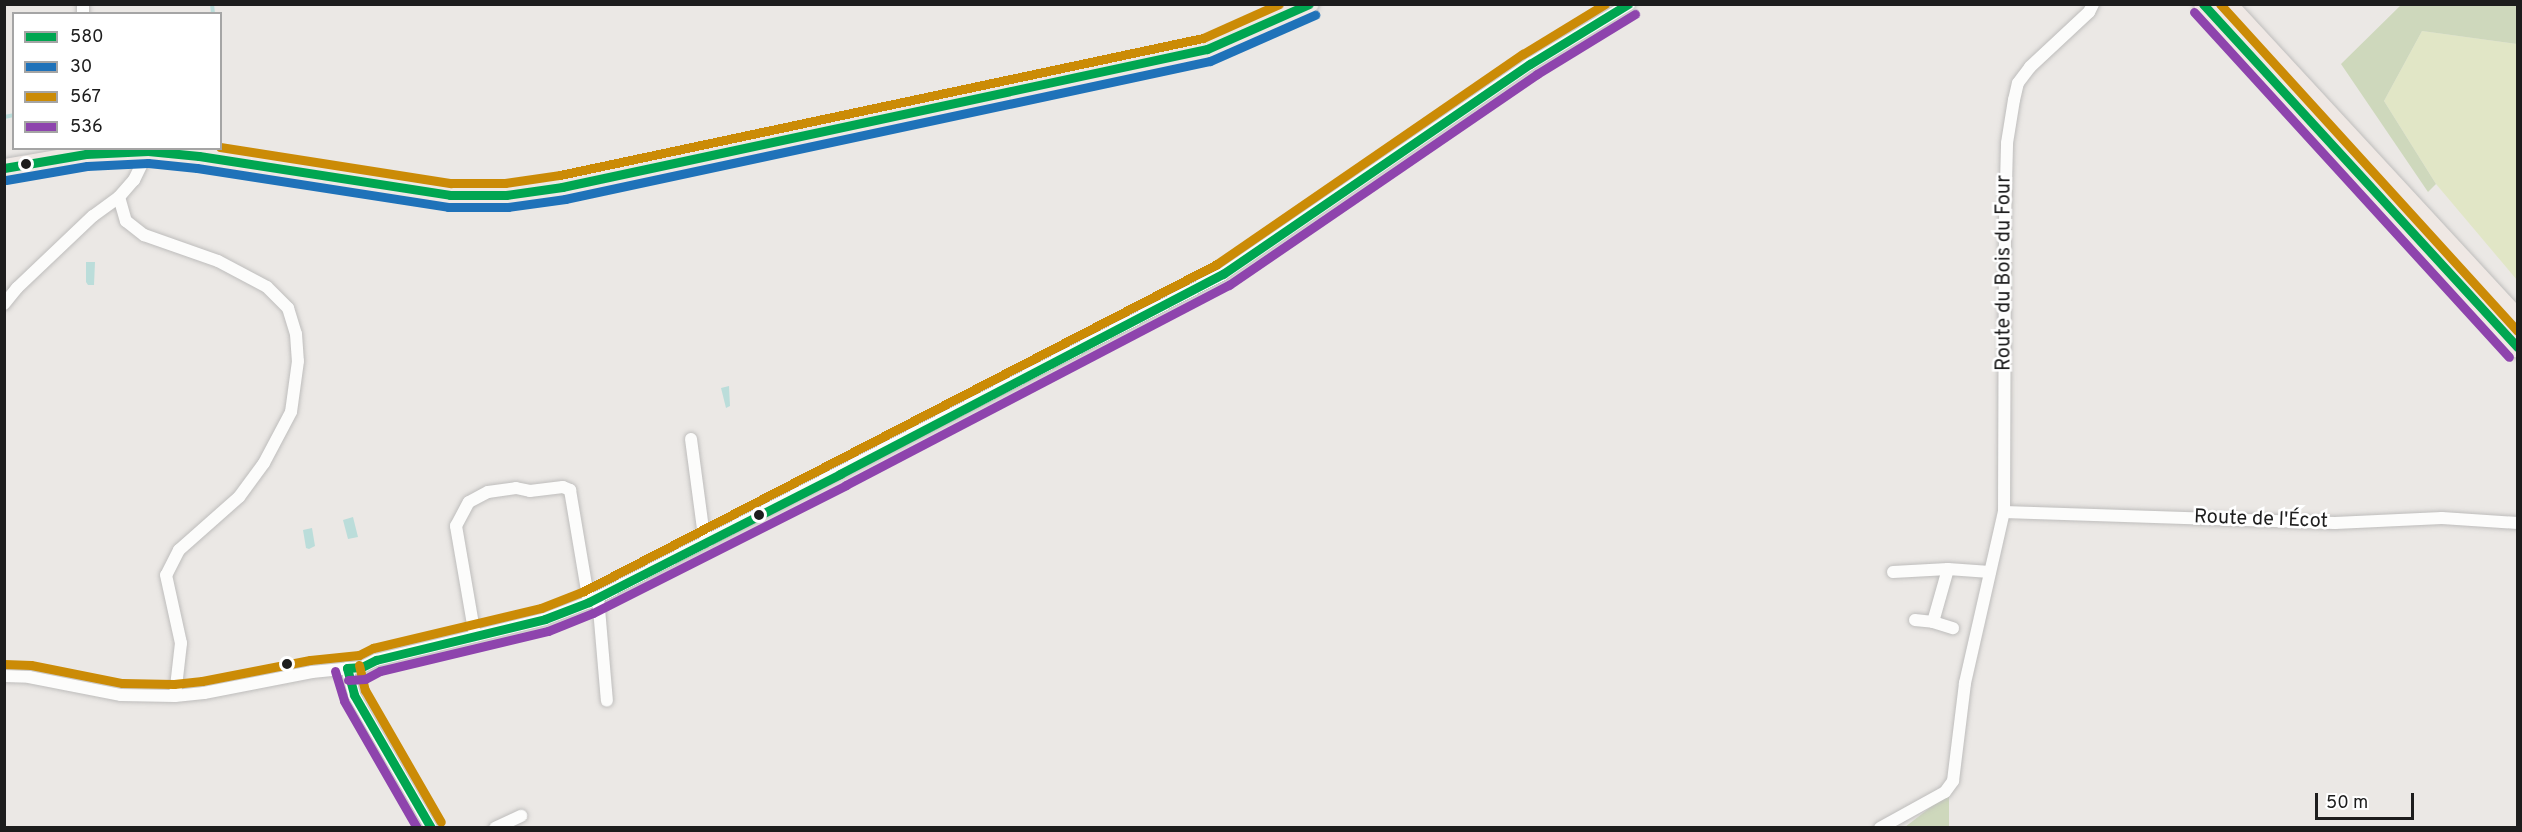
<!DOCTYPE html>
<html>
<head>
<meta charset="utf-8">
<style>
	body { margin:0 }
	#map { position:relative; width:2522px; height:832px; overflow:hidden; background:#ebe8e5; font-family:Overpass,sans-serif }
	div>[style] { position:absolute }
	.grass>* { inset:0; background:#e1e6c6 }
	.forest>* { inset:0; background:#ced8bc }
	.water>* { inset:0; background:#bbddda }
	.stream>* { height:4px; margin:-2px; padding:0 2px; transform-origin:2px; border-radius:2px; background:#bbddda }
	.roads { filter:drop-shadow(0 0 2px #bebdbc) drop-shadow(0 0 2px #bebdbc) }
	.minor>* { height:12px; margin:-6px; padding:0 6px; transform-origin:6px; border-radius:6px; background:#fcfcfb }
	.primary>* { height:18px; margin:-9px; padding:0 9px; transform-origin:9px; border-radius:9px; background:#efe8e4 }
	.bus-1>* { height:9px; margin:-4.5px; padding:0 4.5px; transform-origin:4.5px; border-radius:4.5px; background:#00a651 }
	.bus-2>* { height:9px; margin:-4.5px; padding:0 4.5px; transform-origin:4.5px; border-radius:4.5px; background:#1f72b9 }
	.bus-3>* { height:9px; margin:-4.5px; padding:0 4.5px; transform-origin:4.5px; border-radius:4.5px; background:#cb8b06 }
	.bus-4>* { height:9px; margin:-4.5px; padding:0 4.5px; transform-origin:4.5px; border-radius:4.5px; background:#8e44ad }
	.dots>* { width:16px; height:16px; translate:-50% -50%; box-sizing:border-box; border:3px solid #fff; border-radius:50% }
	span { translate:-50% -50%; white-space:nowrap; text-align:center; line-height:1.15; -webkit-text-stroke:5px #fff; paint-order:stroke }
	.street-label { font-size:20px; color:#1d1d1d }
	.frame { position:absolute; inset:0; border:6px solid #1d1d1d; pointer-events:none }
	.legend { position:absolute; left:12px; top:12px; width:210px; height:138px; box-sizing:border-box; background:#fff; border:2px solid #a5a5a5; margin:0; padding:8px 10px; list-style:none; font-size:18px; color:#1d1d1d }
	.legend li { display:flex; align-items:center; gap:12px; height:30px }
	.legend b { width:30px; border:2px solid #a5a5a5 }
	.scale { position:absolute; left:2315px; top:793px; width:99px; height:27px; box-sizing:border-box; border:3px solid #1d1d1d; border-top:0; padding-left:8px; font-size:18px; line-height:21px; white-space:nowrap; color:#1d1d1d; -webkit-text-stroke:4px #fff; paint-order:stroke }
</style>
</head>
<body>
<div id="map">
	<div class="grass">
		<div style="clip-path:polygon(2422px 31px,2517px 44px,2517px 280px,2436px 184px,2384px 101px)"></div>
	</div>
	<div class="forest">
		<div style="clip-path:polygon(2401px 5px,2517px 5px,2517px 44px,2422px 31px,2384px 101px,2436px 184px,2428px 192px,2341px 64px)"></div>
		<div style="clip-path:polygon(1949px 793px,1949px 827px,1905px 827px)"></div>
	</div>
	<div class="water">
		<div style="clip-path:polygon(86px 262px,95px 262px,94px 285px,88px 285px,86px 282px)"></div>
		<div style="clip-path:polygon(729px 386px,730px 406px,726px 408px,721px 388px)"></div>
		<div style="clip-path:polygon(353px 517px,358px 537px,348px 539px,343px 520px)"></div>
		<div style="clip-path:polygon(312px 528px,315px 546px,309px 549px,306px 548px,303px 530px)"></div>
	</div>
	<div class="stream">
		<div style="left:212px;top:4px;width:10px;rotate:84deg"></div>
		<div style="left:4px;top:117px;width:10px;rotate:-11deg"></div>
	</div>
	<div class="roads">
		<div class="minor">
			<div style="left:83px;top:14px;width:10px;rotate:-90deg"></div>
			<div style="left:119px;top:197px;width:25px;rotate:74deg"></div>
			<div style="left:126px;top:221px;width:23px;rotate:38deg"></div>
			<div style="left:144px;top:235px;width:78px;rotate:19.4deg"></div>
			<div style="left:218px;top:261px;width:55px;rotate:28deg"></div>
			<div style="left:267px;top:287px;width:30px;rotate:45deg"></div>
			<div style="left:288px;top:308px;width:27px;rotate:73deg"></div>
			<div style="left:296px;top:334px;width:27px;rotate:86deg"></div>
			<div style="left:298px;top:361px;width:51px;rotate:97.8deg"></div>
			<div style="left:291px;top:412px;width:58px;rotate:117.9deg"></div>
			<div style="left:264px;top:463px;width:42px;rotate:126.3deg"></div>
			<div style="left:239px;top:497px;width:80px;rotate:138.5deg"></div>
			<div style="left:179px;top:550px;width:28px;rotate:117deg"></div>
			<div style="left:166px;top:575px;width:70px;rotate:77.6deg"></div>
			<div style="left:181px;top:643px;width:53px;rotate:96.5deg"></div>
			<div style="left:4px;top:304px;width:21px;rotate:-51deg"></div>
			<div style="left:17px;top:288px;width:105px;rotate:-43.5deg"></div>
			<div style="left:93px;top:216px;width:32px;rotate:-36deg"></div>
			<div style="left:119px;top:197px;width:23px;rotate:-49deg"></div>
			<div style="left:134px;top:180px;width:32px;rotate:-64deg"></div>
			<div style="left:691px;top:439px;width:91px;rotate:82.4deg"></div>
			<div style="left:703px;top:529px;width:13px;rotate:67deg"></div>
			<div style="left:2004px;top:512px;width:331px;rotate:1.9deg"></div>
			<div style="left:2335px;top:523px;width:107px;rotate:-2.7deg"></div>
			<div style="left:2442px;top:518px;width:76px;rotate:3.8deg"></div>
			<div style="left:1893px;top:572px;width:55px;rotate:-3.1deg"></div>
			<div style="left:598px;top:597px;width:104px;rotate:85.1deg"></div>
			<div style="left:1915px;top:620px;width:18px;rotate:6deg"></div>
			<div style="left:1933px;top:622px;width:21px;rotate:17deg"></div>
			<div style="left:1933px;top:622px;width:55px;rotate:-74.2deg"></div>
			<div style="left:1948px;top:569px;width:42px;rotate:4.1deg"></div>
			<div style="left:475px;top:636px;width:112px;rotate:-99.8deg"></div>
			<div style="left:456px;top:526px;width:27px;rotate:-62deg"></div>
			<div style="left:469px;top:502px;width:21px;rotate:-28deg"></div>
			<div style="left:488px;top:492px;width:28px;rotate:-8deg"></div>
			<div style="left:516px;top:488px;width:14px;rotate:12deg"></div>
			<div style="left:530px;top:491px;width:33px;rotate:-7deg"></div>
			<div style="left:563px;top:487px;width:8px;rotate:23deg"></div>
			<div style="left:570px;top:490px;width:114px;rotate:80.4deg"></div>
			<div style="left:347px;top:668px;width:28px;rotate:75deg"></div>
			<div style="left:354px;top:695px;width:154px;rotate:59.9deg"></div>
			<div style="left:4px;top:676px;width:25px;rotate:2deg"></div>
			<div style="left:29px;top:677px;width:94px;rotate:11.1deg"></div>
			<div style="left:121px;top:695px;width:54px;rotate:1.1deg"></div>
			<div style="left:175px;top:696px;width:29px;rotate:-6deg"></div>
			<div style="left:204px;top:693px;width:110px;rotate:-11deg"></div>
			<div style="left:312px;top:672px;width:50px;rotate:-5.7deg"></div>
			<div style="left:362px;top:667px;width:16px;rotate:-27deg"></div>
			<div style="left:376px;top:660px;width:174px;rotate:-13.6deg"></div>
			<div style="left:545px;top:619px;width:47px;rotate:-21.1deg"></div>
			<div style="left:589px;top:602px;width:714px;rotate:-27.35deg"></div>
			<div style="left:1223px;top:274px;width:372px;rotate:-34.4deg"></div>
			<div style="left:1530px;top:64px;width:116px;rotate:-31.2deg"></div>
			<div style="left:495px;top:828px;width:29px;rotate:-25deg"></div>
			<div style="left:1880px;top:828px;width:74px;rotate:-29deg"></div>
			<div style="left:1945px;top:792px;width:14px;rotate:-54deg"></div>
			<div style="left:1953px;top:781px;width:99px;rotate:-83deg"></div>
			<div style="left:1965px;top:683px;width:175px;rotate:-77.2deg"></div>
			<div style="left:2004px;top:512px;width:290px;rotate:-89.8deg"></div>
			<div style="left:2005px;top:222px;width:79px;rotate:-88.5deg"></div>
			<div style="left:2007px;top:143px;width:44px;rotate:-80.8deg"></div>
			<div style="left:2014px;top:100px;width:17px;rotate:-77deg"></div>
			<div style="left:2018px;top:83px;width:20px;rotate:-53deg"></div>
			<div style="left:2030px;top:67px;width:81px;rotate:-43deg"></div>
			<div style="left:2089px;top:12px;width:9px;rotate:-63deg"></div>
		</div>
		<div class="primary">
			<div style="left:2203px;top:4px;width:467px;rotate:47.6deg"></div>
			<div style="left:2228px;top:4px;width:427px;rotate:47.3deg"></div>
			<div style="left:4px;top:168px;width:83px;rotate:-9.7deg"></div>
			<div style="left:86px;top:154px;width:62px;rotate:-2.8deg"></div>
			<div style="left:148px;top:151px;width:51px;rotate:5.6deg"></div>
			<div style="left:199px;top:156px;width:254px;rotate:8.8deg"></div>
			<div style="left:450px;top:195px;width:56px"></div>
			<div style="left:506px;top:195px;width:57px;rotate:-8.1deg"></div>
			<div style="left:562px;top:187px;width:660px;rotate:-12.08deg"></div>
			<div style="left:1207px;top:49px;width:112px;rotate:-23.6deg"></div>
		</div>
	</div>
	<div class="bus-1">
		<div style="left:2203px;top:4px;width:466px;rotate:47.5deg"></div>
		<div style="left:4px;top:168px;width:83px;rotate:-9.7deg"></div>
		<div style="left:86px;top:154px;width:62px;rotate:-2.8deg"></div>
		<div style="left:148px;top:151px;width:51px;rotate:5.6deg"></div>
		<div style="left:199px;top:156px;width:254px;rotate:8.8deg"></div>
		<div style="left:450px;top:195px;width:56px"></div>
		<div style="left:506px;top:195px;width:57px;rotate:-8.1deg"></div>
		<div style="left:562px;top:187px;width:660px;rotate:-12.08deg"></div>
		<div style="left:1207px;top:49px;width:111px;rotate:-23.8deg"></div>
		<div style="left:347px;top:668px;width:15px;rotate:-4deg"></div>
		<div style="left:362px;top:667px;width:16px;rotate:-27deg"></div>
		<div style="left:376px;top:660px;width:174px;rotate:-13.6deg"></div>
		<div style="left:545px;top:619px;width:47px;rotate:-21.1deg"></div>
		<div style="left:589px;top:602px;width:282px;rotate:-27deg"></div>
		<div style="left:840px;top:474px;width:432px;rotate:-27.6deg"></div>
		<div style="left:1223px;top:274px;width:372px;rotate:-34.4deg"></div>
		<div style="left:1530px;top:64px;width:115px;rotate:-31.5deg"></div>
		<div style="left:347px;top:668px;width:28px;rotate:75deg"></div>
		<div style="left:354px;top:695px;width:154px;rotate:59.9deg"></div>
	</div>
	<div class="bus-2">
		<div style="left:6px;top:180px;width:82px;rotate:-9.8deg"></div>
		<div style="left:87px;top:166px;width:61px;rotate:-2.8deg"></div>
		<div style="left:148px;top:163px;width:49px;rotate:5.8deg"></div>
		<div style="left:197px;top:168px;width:254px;rotate:8.8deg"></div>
		<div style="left:448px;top:207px;width:60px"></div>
		<div style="left:508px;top:207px;width:58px;rotate:-8deg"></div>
		<div style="left:565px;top:199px;width:660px;rotate:-12.08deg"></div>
		<div style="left:1210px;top:61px;width:115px;rotate:-23.7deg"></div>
	</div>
	<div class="bus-3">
		<div style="left:2220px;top:4px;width:442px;rotate:47.7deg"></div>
		<div style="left:220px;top:147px;width:234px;rotate:8.9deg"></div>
		<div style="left:451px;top:183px;width:54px"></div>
		<div style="left:505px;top:183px;width:56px;rotate:-8.3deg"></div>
		<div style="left:560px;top:175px;width:657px;rotate:-12.03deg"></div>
		<div style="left:1203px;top:38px;width:83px;rotate:-24.1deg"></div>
		<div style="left:4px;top:664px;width:27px;rotate:2deg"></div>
		<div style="left:31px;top:665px;width:93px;rotate:11.2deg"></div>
		<div style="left:122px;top:683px;width:52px;rotate:1.1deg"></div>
		<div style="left:174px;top:684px;width:28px;rotate:-6deg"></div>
		<div style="left:202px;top:681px;width:110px;rotate:-11deg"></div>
		<div style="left:310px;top:660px;width:49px;rotate:-5.8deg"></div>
		<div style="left:359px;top:655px;width:16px;rotate:-27deg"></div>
		<div style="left:373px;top:648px;width:173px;rotate:-13.4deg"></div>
		<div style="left:541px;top:608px;width:46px;rotate:-21.6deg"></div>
		<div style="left:584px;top:591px;width:712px;rotate:-27.32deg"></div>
		<div style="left:1217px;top:264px;width:371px;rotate:-34.5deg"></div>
		<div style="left:1523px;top:54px;width:96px;rotate:-31.4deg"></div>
		<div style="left:359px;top:665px;width:26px;rotate:77deg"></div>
		<div style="left:365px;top:690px;width:152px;rotate:60.1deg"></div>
	</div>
	<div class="bus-4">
		<div style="left:2194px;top:12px;width:467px;rotate:47.6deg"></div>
		<div style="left:335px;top:671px;width:31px;rotate:73deg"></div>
		<div style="left:344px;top:701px;width:146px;rotate:60.1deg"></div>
		<div style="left:348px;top:680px;width:17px;rotate:-3deg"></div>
		<div style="left:365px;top:679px;width:17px;rotate:-28deg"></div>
		<div style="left:380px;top:671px;width:173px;rotate:-13.4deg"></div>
		<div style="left:548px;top:631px;width:48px;rotate:-21.8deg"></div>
		<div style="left:593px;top:613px;width:284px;rotate:-26.8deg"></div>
		<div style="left:846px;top:485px;width:432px;rotate:-27.6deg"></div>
		<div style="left:1229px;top:285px;width:373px;rotate:-34.4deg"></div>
		<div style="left:1537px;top:74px;width:115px;rotate:-31.5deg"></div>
	</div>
	<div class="dots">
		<div style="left:26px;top:164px;background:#1d1d1d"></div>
		<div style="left:759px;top:515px;background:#1d1d1d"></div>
		<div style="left:287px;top:664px;background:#1d1d1d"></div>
	</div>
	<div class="street-label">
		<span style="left:2005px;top:273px;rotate:-90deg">Route du Bois du Four</span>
		<span style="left:2261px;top:520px;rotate:2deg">Route de l'Écot</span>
	</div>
	<div class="frame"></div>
	<ul class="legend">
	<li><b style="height:8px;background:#00a651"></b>580</li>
	<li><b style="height:8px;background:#1f72b9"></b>30</li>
	<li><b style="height:8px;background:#cb8b06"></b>567</li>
	<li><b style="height:8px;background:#8e44ad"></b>536</li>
	</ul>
	<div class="scale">50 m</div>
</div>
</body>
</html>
